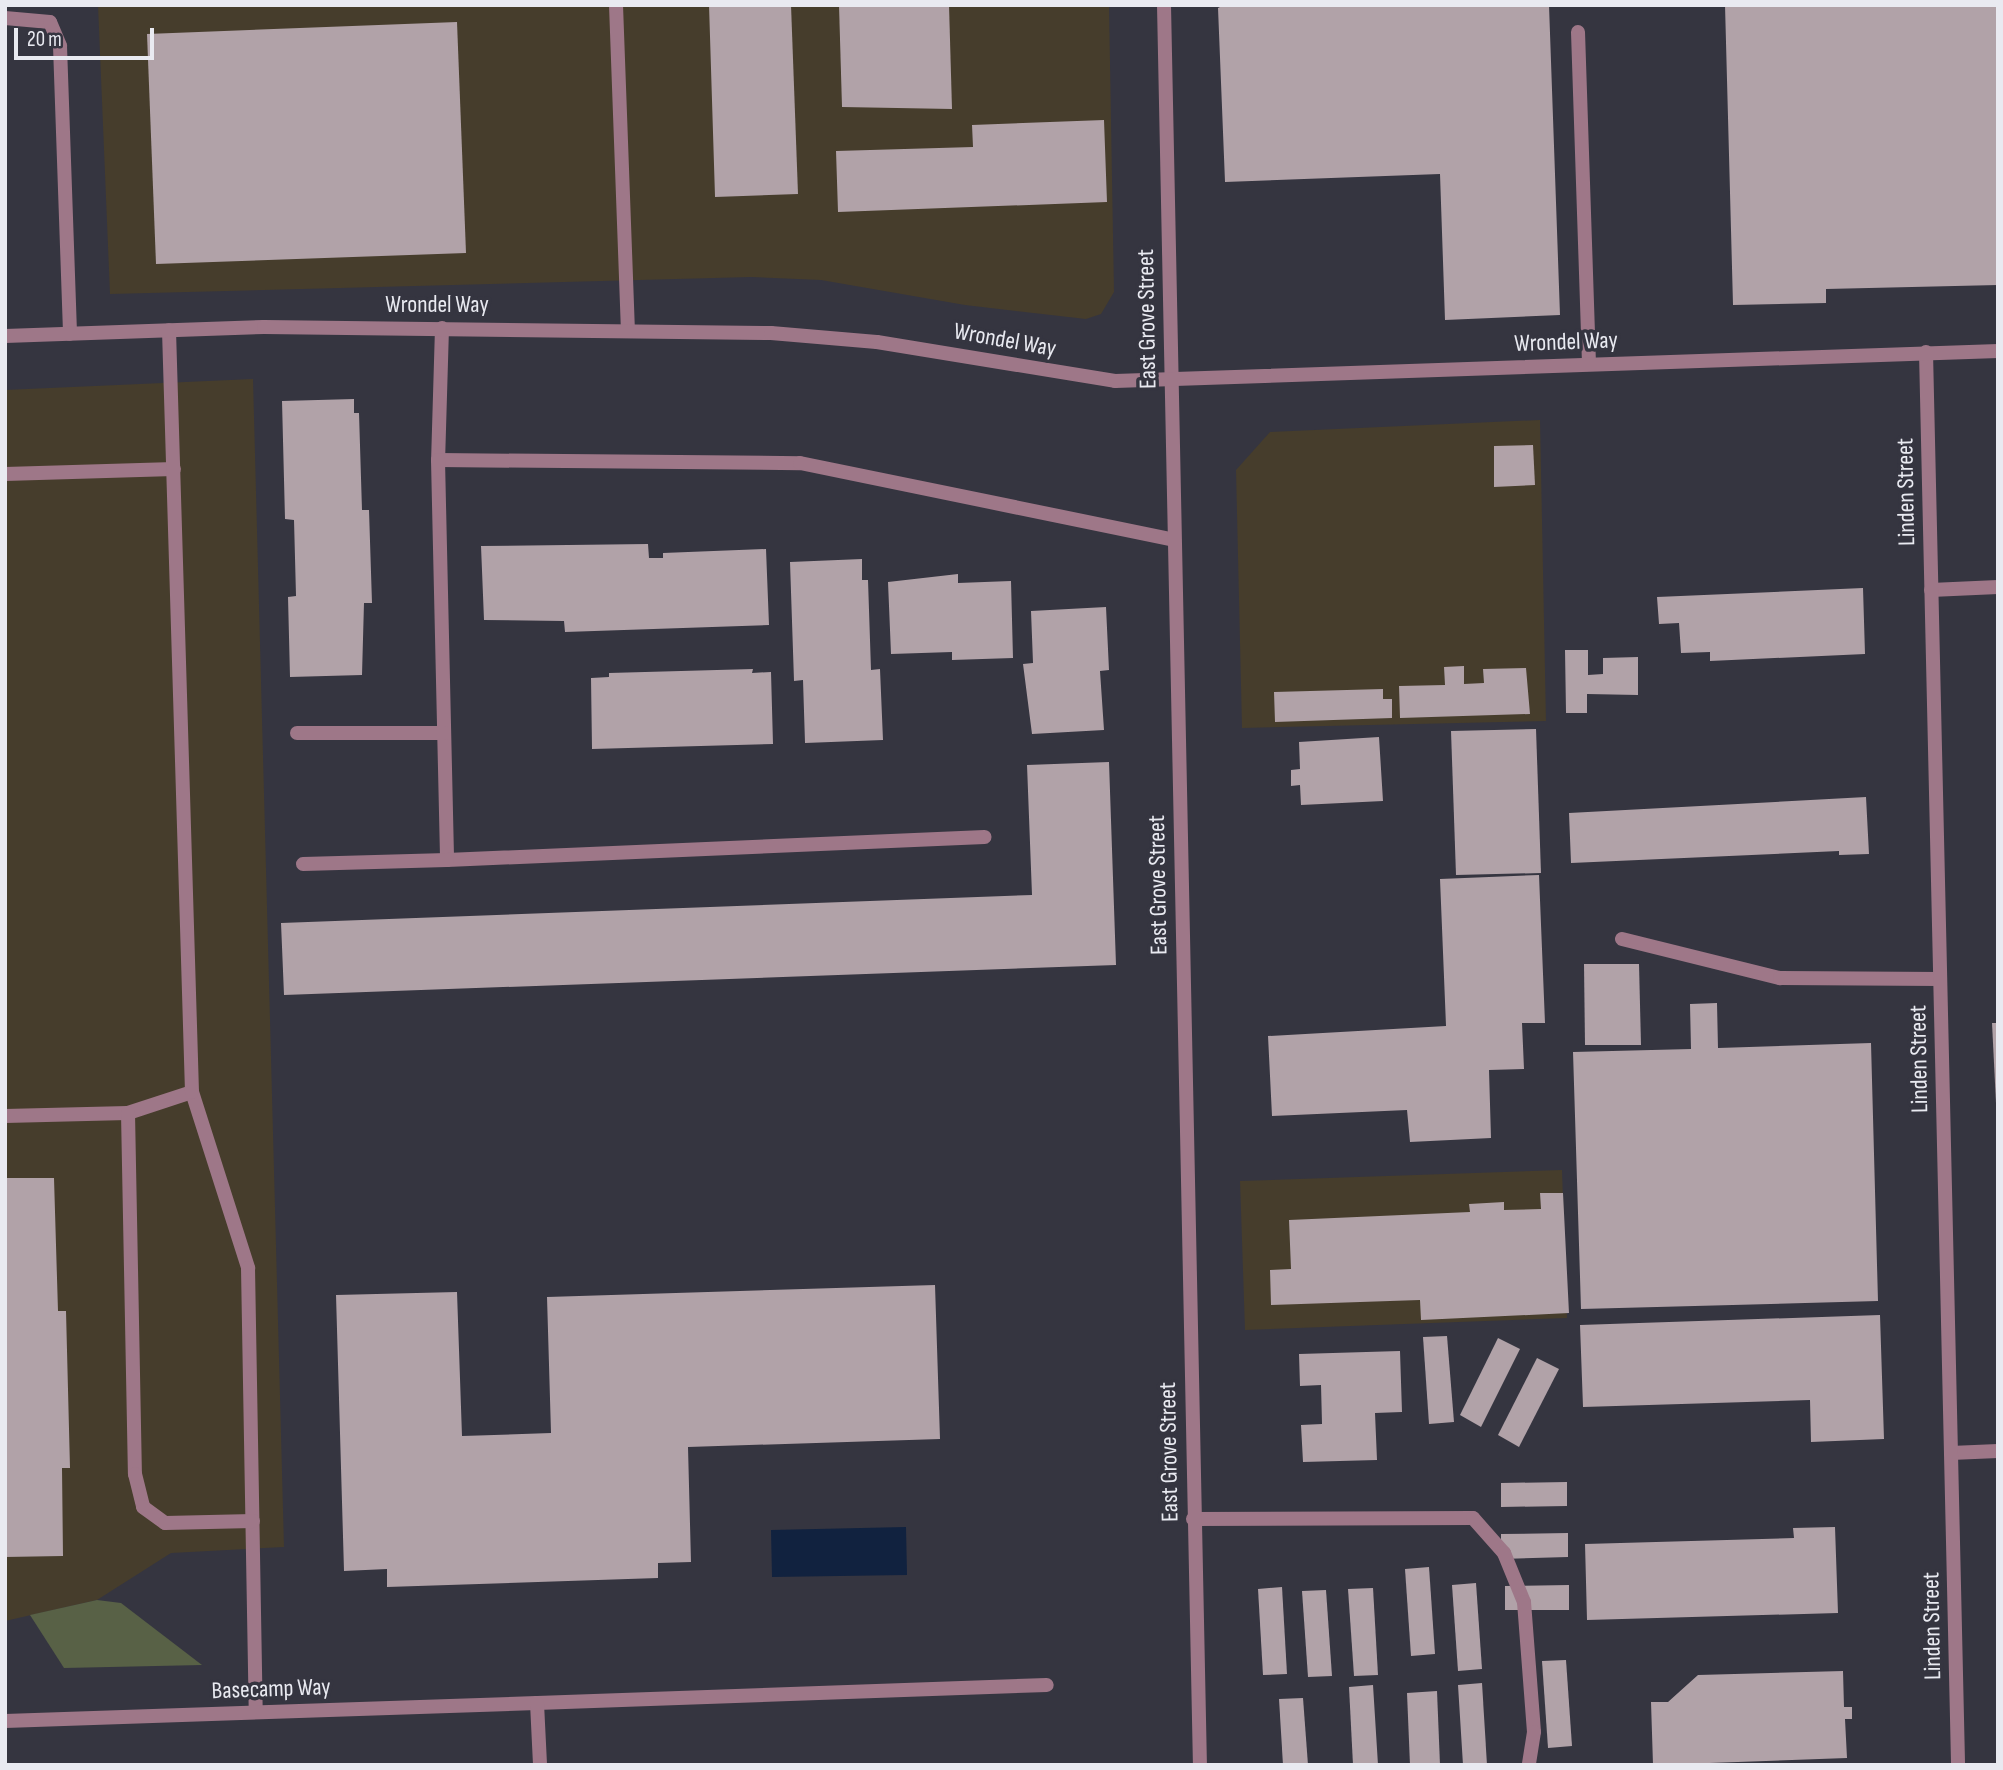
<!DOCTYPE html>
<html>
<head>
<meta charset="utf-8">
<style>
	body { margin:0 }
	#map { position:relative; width:2003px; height:1770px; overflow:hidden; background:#353540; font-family:"Sofia Sans Condensed",sans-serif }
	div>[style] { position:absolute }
	.commercial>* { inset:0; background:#463d2c }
	.green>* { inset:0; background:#586146 }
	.water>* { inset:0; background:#11223f }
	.building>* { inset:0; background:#b1a2a8 }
	.service>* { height:14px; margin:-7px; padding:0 7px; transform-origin:7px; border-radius:7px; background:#9e7788 }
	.minor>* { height:14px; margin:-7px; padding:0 7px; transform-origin:7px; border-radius:7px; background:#9e7788 }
	.tertiary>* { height:14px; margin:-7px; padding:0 7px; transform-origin:7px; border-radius:7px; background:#9e7788 }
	span { translate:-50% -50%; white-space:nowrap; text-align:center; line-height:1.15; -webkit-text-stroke:7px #353540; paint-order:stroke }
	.street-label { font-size:24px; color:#e9eaf1 }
	.frame { position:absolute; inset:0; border:7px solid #e9eaf1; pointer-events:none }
	.scale { position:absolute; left:14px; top:28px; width:140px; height:32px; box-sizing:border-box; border:4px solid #e9eaf1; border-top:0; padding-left:9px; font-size:21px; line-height:24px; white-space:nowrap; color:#e9eaf1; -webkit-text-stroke:5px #353540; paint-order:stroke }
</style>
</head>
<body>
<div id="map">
	<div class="commercial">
		<div style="clip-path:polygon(98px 5px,1109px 5px,1114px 292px,1101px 314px,1086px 319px,965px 305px,821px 280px,751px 277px,110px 294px)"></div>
		<div style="clip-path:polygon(253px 379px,284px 1547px,171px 1553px,97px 1600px,5px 1621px,5px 390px)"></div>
		<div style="clip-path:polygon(1540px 420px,1546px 721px,1242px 728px,1236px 470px,1270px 432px)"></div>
		<div style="clip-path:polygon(1562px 1170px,1567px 1318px,1245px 1330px,1240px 1181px)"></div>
	</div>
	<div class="green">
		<div style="clip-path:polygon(97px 1600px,121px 1603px,202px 1665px,64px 1668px,30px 1615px)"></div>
	</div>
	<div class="water">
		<div style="clip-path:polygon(906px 1527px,907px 1575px,772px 1577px,771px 1530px)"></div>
	</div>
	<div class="building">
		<div style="clip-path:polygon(709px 5px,791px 5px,798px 194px,715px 197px)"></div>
		<div style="clip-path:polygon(839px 5px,949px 5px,952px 109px,842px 107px)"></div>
		<div style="clip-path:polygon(1224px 5px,1549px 5px,1560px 315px,1445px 320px,1440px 174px,1225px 182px,1218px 8px)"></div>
		<div style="clip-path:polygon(1725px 5px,1998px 5px,1998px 285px,1826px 289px,1826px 303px,1733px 305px)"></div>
		<div style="clip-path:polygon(457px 22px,466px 253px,156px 264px,147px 34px)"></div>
		<div style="clip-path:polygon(1104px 120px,1107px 202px,838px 212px,836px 151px,973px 147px,972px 125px)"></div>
		<div style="clip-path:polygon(354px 399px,354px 413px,359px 413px,362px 510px,369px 510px,372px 603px,364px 603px,362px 675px,290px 677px,288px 597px,296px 596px,294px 520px,285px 519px,282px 401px)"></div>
		<div style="clip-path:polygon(1533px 445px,1535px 485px,1494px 487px,1494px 446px)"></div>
		<div style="clip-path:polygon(648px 544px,649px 558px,663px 558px,663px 553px,766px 549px,769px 625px,565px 632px,564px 621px,484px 620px,481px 546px)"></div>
		<div style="clip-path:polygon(862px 559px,862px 580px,868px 580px,871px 670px,880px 669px,883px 740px,805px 743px,803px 680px,794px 681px,790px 562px)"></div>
		<div style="clip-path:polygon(958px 574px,958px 583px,1011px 581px,1013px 658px,952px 660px,952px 652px,891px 654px,888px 582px)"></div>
		<div style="clip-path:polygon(1863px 588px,1865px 654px,1710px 661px,1710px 652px,1681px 653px,1679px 623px,1659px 624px,1657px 597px)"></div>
		<div style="clip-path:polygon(1106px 607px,1109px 670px,1100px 671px,1104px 730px,1032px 734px,1023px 664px,1033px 663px,1031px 611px)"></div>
		<div style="clip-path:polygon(1565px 650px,1588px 650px,1588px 675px,1603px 674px,1603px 658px,1638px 657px,1638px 695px,1587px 694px,1587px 713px,1566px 713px)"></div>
		<div style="clip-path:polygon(1464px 666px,1464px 684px,1484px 683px,1483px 669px,1526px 668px,1530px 714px,1400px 718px,1399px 686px,1445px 685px,1444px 667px)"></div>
		<div style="clip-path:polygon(753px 669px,752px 673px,771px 672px,773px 744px,592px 749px,591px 678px,609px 677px,609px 673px)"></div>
		<div style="clip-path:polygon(1383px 689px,1383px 699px,1392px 699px,1392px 718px,1275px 722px,1274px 692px)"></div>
		<div style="clip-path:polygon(1536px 729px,1541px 873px,1456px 875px,1451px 731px)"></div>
		<div style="clip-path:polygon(1379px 737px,1383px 801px,1301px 805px,1300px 785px,1291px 786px,1291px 770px,1300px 769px,1299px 742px)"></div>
		<div style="clip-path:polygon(1109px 762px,1116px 965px,284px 995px,281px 923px,1032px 895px,1027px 765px)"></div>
		<div style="clip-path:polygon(1866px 797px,1869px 854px,1839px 855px,1839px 851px,1571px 863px,1569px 813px)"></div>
		<div style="clip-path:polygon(1539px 875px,1545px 1023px,1522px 1023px,1524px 1069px,1489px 1070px,1491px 1138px,1410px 1142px,1407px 1110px,1272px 1116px,1268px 1036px,1446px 1026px,1440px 879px)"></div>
		<div style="clip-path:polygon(1584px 964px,1639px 964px,1641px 1045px,1585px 1045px)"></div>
		<div style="clip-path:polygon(1717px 1003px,1718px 1048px,1871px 1043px,1878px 1301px,1581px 1309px,1573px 1052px,1691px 1049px,1690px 1004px)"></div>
		<div style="clip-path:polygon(1992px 1023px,1998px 1023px,1998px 1103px,1996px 1103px)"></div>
		<div style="clip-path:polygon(5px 1178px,54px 1178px,58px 1311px,66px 1311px,70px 1468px,62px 1468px,63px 1556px,5px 1557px)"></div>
		<div style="clip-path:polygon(1540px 1193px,1563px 1193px,1569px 1313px,1421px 1320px,1420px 1300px,1271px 1305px,1270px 1270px,1291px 1269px,1289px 1220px,1470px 1212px,1469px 1204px,1504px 1202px,1504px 1210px,1541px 1209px)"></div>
		<div style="clip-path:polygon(935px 1285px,940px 1439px,688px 1447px,691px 1562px,658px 1563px,658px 1578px,387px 1587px,387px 1569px,344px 1571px,336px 1295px,457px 1292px,462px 1436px,551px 1433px,547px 1297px)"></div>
		<div style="clip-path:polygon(1880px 1315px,1884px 1439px,1811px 1442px,1810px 1400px,1583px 1407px,1580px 1325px)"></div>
		<div style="clip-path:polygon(1447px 1336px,1454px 1422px,1429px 1424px,1423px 1337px)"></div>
		<div style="clip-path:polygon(1498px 1338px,1520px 1349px,1481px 1427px,1460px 1415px)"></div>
		<div style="clip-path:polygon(1400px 1351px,1402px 1412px,1375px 1413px,1377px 1460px,1303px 1462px,1301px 1425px,1322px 1424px,1321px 1385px,1300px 1386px,1299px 1354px)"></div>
		<div style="clip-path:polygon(1537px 1358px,1559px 1369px,1519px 1447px,1498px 1435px)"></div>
		<div style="clip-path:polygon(1567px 1482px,1567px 1506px,1501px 1507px,1501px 1483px)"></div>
		<div style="clip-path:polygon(1835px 1527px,1838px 1613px,1587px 1620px,1585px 1544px,1794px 1538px,1793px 1528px)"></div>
		<div style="clip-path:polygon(1568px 1533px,1568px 1557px,1501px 1559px,1501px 1534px)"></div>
		<div style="clip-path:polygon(1429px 1567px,1435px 1654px,1411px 1656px,1405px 1569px)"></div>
		<div style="clip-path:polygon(1476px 1583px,1482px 1669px,1458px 1671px,1452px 1585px)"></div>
		<div style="clip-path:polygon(1569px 1585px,1569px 1610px,1505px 1610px,1505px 1586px)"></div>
		<div style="clip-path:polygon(1282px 1587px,1287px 1674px,1263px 1675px,1258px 1589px)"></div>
		<div style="clip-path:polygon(1373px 1588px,1378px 1675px,1354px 1676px,1348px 1589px)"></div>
		<div style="clip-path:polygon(1326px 1590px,1332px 1676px,1308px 1677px,1302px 1591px)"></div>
		<div style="clip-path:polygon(1566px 1660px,1572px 1746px,1548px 1748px,1542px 1661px)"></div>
		<div style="clip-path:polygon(1843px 1671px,1844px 1707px,1852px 1707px,1852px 1719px,1845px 1719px,1847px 1758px,1653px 1765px,1651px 1702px,1668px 1702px,1698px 1675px)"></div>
		<div style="clip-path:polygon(1482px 1683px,1487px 1765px,1463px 1765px,1458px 1685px)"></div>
		<div style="clip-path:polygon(1373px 1685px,1378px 1765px,1353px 1765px,1349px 1687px)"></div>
		<div style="clip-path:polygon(1437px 1691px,1440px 1765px,1410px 1765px,1407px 1693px)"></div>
		<div style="clip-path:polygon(1303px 1698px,1308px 1765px,1283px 1765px,1279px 1699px)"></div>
	</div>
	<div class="service">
		<div style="left:616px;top:5px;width:325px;rotate:87.9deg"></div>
		<div style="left:5px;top:18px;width:45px;rotate:5.1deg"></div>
		<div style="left:50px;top:22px;width:26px;rotate:67deg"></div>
		<div style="left:60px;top:46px;width:288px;rotate:88deg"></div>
		<div style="left:1578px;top:32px;width:332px;rotate:88.1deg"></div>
		<div style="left:442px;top:328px;width:132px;rotate:91.7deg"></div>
		<div style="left:438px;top:460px;width:362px;rotate:0.5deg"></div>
		<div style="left:800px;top:463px;width:382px;rotate:11.6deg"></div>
		<div style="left:438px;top:460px;width:400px;rotate:88.7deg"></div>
		<div style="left:447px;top:860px;width:538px;rotate:-2.45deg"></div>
		<div style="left:5px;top:474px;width:169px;rotate:-1.7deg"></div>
		<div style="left:1931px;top:590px;width:67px;rotate:-2.6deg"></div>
		<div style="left:297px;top:733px;width:147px"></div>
		<div style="left:303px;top:864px;width:144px;rotate:-1.6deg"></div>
		<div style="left:1622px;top:939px;width:163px;rotate:13.9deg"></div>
		<div style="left:1780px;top:978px;width:160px;rotate:0.4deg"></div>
		<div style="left:192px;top:1092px;width:185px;rotate:72.3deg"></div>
		<div style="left:248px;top:1268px;width:444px;rotate:89deg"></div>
		<div style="left:128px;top:1113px;width:67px;rotate:-18.2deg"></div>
		<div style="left:192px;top:1092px;width:762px;rotate:-91.73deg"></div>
		<div style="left:5px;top:1116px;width:123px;rotate:-1.4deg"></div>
		<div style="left:128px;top:1113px;width:361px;rotate:88.9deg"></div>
		<div style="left:135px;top:1474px;width:34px;rotate:76deg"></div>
		<div style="left:143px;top:1507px;width:27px;rotate:36deg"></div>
		<div style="left:165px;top:1523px;width:88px;rotate:-1.3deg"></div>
		<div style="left:1951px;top:1453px;width:47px;rotate:-2.4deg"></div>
		<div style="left:1193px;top:1519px;width:280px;rotate:-0.2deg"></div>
		<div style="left:1473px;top:1518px;width:47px;rotate:48.5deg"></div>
		<div style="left:1504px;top:1553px;width:53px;rotate:67.8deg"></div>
		<div style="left:1524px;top:1602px;width:130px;rotate:85.6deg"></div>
		<div style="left:1534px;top:1732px;width:33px;rotate:99deg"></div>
		<div style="left:537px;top:1703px;width:510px;rotate:-2.02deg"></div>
	</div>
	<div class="minor">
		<div style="left:1926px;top:352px;width:1413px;rotate:88.7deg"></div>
		<div style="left:5px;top:1721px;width:532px;rotate:-1.94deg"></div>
		<div style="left:537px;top:1703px;width:62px;rotate:87.2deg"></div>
	</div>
	<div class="tertiary">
		<div style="left:1164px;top:5px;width:1760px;rotate:88.83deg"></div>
		<div style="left:5px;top:336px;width:259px;rotate:-2deg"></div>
		<div style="left:264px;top:327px;width:507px;rotate:0.68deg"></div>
		<div style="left:771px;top:333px;width:106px;rotate:4.9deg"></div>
		<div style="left:877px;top:342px;width:241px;rotate:9.3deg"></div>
		<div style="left:1115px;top:381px;width:884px;rotate:-1.95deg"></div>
	</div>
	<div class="street-label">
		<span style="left:437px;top:305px">Wrondel Way</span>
		<span style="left:1147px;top:319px;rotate:-91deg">East Grove Street</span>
		<span style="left:1005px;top:340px;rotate:10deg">Wrondel Way</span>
		<span style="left:1566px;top:342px;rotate:-2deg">Wrondel Way</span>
		<span style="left:1906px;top:492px;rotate:-91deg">Linden Street</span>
		<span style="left:1158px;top:885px;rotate:-91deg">East Grove Street</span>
		<span style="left:1919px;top:1059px;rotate:-91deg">Linden Street</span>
		<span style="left:1169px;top:1452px;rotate:-91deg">East Grove Street</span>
		<span style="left:1932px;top:1626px;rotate:-91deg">Linden Street</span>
		<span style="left:271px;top:1689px;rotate:-2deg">Basecamp Way</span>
	</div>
	<div class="frame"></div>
	<div class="scale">20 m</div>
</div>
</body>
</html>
